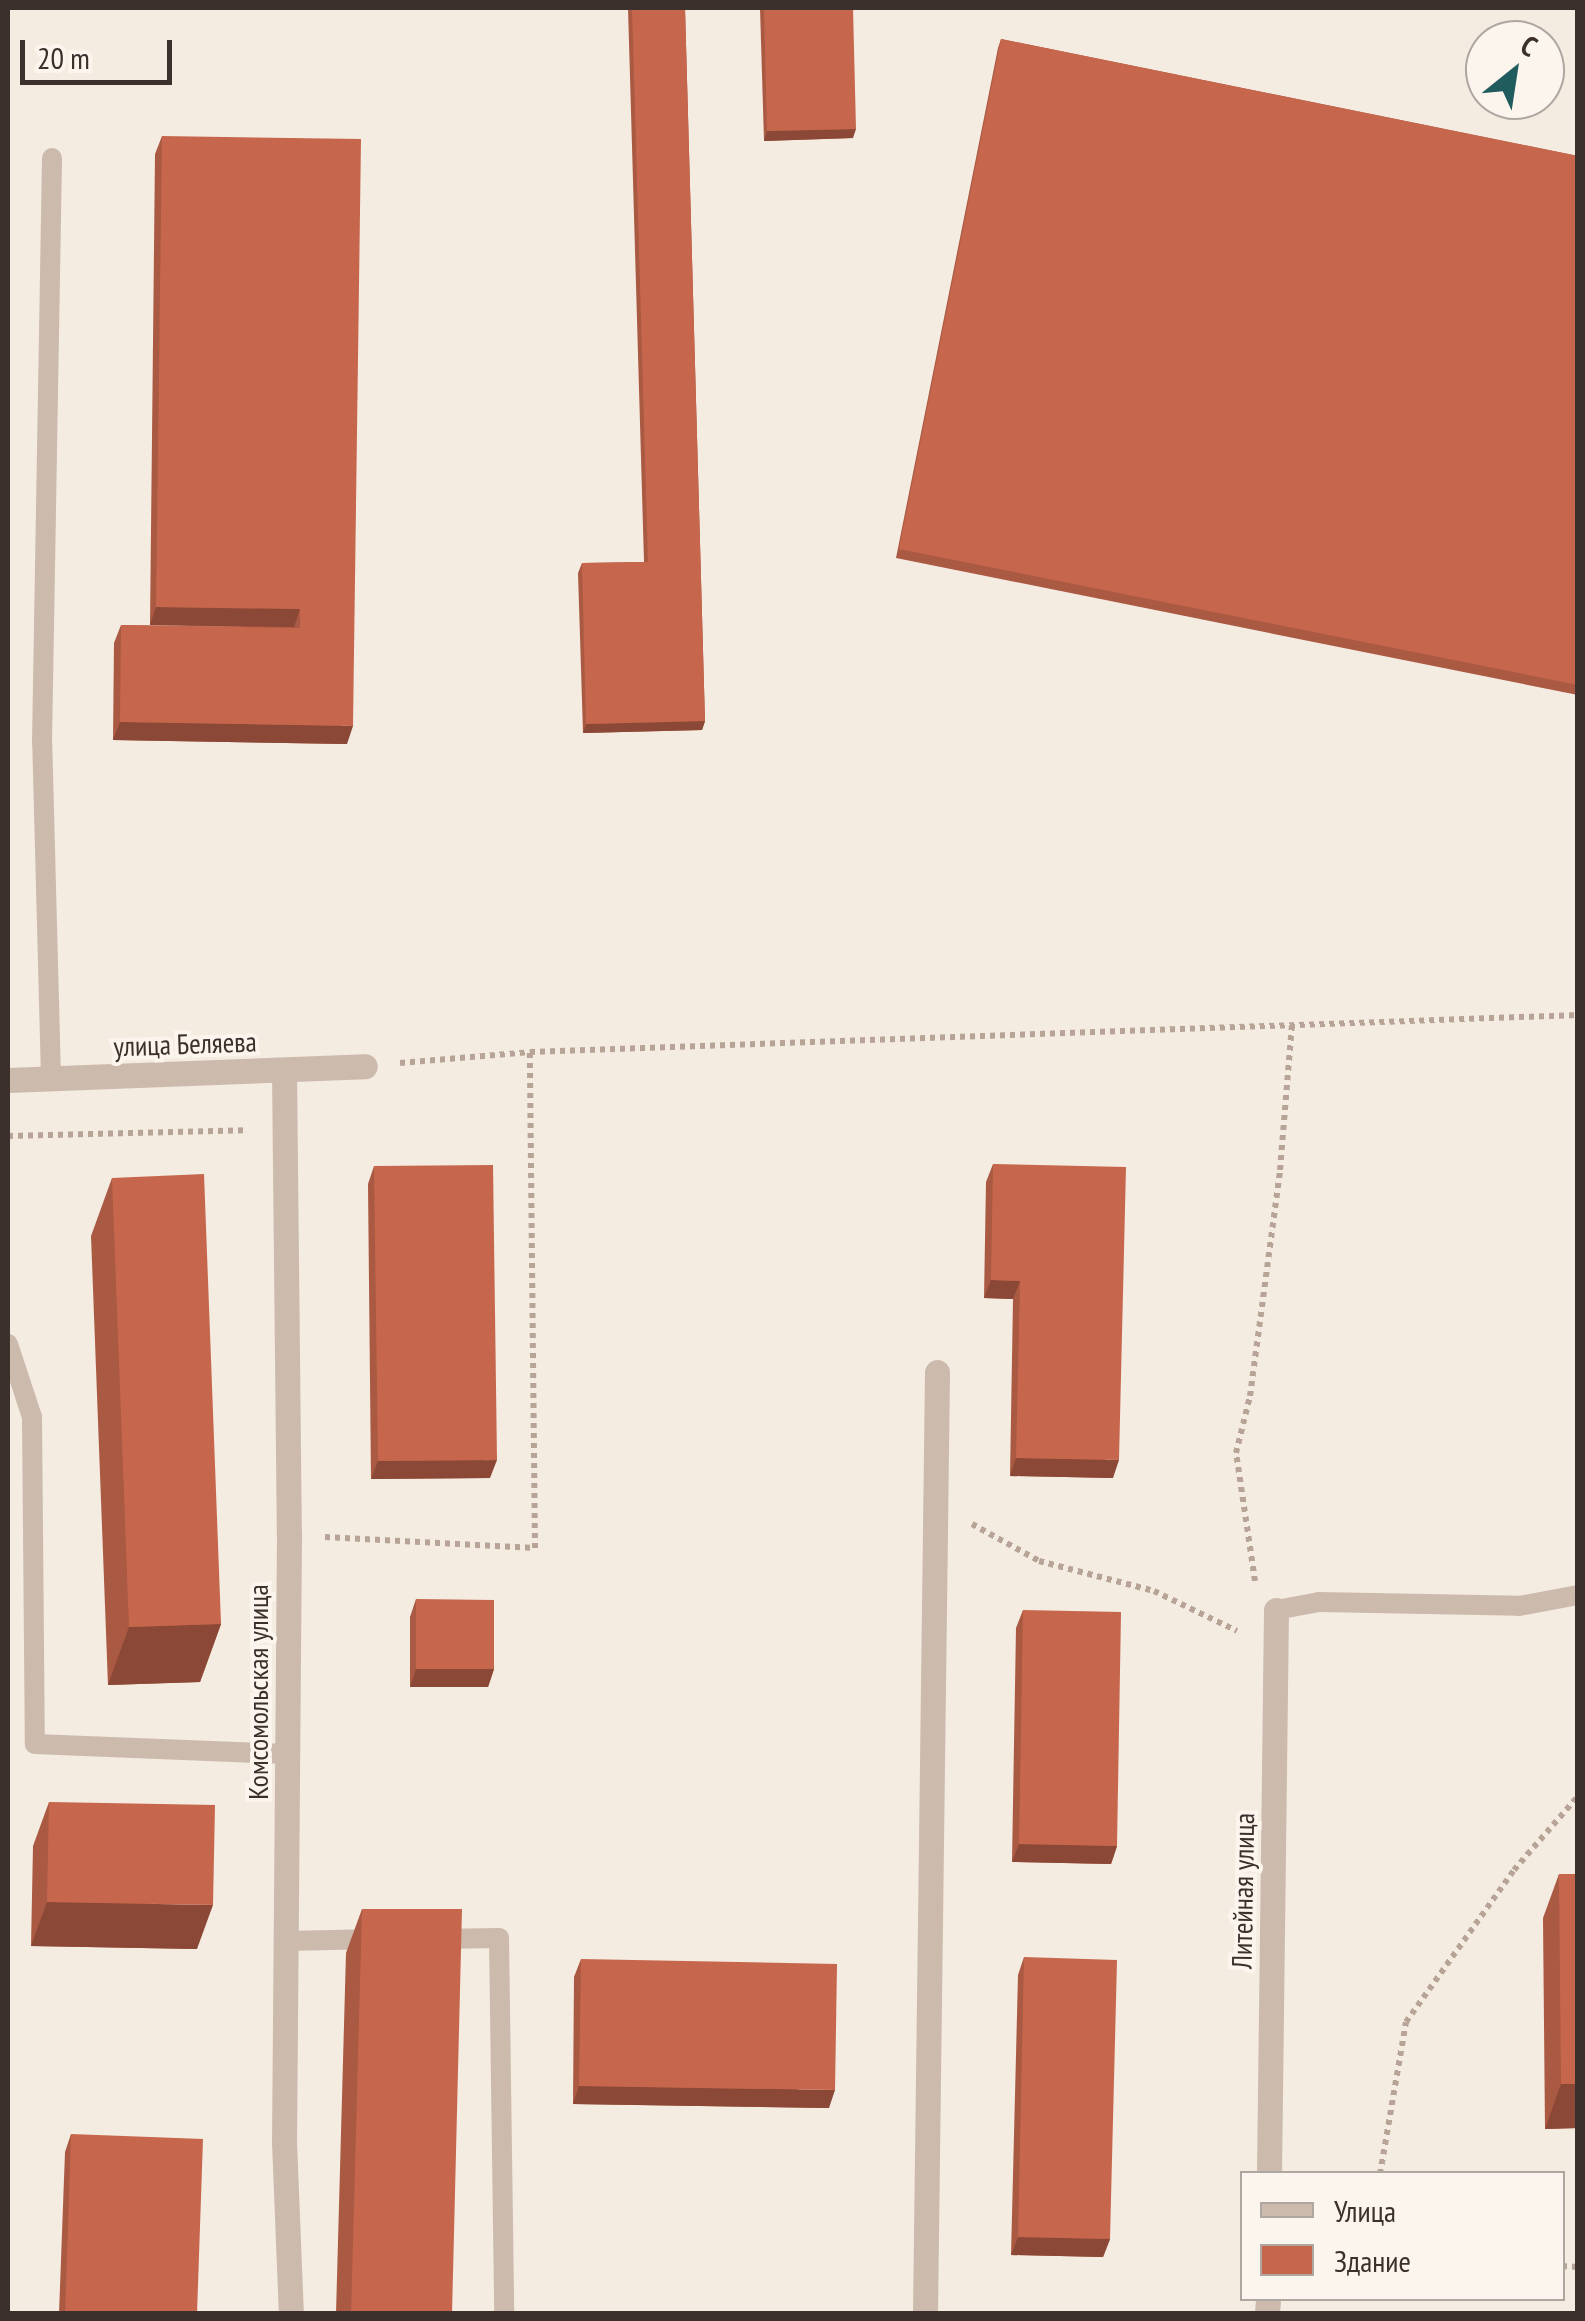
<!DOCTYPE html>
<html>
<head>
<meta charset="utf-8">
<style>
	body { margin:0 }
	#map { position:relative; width:1585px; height:2321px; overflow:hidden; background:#f4ebe1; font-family:"PT Sans Narrow",sans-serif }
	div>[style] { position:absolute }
	.path>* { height:6px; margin-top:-3px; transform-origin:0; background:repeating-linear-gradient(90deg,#b8a497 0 5px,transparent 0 10px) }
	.lane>* { height:20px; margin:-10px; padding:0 10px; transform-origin:10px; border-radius:10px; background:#ccbaad }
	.street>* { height:25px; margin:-12.5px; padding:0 12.5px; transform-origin:12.5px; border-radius:12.5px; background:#ccbaad }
	.wall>* { inset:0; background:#aa5942 }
	.shaded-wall>* { inset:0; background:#8b4836 }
	.building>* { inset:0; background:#c6674d }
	span { translate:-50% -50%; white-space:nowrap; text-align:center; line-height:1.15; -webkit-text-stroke:8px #fbf5ee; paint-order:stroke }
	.street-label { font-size:28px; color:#3b302b }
	.frame { position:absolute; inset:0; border:10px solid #3b302b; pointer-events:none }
	.legend { position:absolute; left:1240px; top:2171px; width:325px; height:130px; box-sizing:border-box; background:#fbf5ee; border:2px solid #aea6a0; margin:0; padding:12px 18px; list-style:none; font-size:30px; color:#3b302b }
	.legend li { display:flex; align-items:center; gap:20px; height:50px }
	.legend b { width:50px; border:2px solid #aea6a0 }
	.north { position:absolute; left:1465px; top:20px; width:100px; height:100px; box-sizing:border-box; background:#fbf5ee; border:2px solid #aea6a0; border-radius:50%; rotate:30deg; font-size:28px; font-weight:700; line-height:40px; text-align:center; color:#3b302b }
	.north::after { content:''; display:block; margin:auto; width:35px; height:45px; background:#205b5d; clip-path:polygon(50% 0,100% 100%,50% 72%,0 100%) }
	.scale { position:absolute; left:20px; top:40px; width:152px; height:45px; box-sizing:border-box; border:5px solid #3b302b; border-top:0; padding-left:12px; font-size:30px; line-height:35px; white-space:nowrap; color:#3b302b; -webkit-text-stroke:8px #fbf5ee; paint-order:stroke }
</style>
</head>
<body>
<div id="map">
	<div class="path">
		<div style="left:400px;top:1063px;width:130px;rotate:-4.8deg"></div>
		<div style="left:530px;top:1052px;width:1049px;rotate:-2.02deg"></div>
		<div style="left:8px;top:1136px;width:238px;rotate:-1.4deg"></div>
		<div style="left:972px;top:1524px;width:77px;rotate:28.9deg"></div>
		<div style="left:1039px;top:1561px;width:119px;rotate:14.6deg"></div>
		<div style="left:1154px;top:1591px;width:92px;rotate:25.7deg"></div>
		<div style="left:325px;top:1537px;width:210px;rotate:3deg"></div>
		<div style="left:535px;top:1548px;width:496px;rotate:-90.6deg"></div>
		<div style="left:1255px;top:1581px;width:129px;rotate:-98.4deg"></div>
		<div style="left:1236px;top:1453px;width:59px;rotate:-76.2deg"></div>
		<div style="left:1250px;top:1396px;width:228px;rotate:-82.4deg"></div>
		<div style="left:1280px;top:1170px;width:145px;rotate:-85.3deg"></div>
		<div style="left:1380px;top:2174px;width:154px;rotate:-80.3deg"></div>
		<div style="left:1406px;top:2022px;width:186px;rotate:-54.6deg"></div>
		<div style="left:1514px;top:1870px;width:98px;rotate:-49.1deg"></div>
		<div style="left:1562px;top:2266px;width:16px;rotate:4deg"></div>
	</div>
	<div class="lane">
		<div style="left:51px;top:1078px;width:335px;rotate:-91.5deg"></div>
		<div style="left:42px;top:743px;width:585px;rotate:-89.02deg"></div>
		<div style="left:8px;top:1344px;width:77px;rotate:71.8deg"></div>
		<div style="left:32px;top:1417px;width:327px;rotate:89.5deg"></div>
		<div style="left:35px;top:1744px;width:252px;rotate:2.3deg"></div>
		<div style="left:1276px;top:1610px;width:44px;rotate:-10.5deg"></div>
		<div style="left:1319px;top:1602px;width:200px;rotate:1.1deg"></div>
		<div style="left:1519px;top:1606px;width:60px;rotate:-10.6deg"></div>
		<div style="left:437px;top:1939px;width:62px;rotate:-0.9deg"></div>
		<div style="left:499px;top:1938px;width:376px;rotate:89.2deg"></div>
		<div style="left:286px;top:1941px;width:92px;rotate:-1.2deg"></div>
	</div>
	<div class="street">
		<div style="left:284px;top:1070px;width:465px;rotate:89.4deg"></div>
		<div style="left:289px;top:1535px;width:607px;rotate:90.47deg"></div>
		<div style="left:284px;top:2142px;width:172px;rotate:87.7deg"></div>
		<div style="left:8px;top:1080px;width:357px;rotate:-2.2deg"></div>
		<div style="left:1269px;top:2174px;width:564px;rotate:-89.29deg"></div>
		<div style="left:925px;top:2314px;width:942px;rotate:-89.27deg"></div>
		<div style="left:1267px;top:2314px;width:16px;rotate:-86deg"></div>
	</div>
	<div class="wall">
		<div style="clip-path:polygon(628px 8px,685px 8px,705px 721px,702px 730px,583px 733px,578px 573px,582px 563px,644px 562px)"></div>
		<div style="clip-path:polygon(760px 8px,853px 8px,853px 138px,764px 141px)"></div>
		<div style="clip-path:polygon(1001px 39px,1578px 156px,1578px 695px,896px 558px,998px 48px)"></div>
		<div style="clip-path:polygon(162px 136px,347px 744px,113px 740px,114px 643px,121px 625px,294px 628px,150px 625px,155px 154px)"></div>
		<div style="clip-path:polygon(993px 1164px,1113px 1478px,1010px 1476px,1013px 1299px,984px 1298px,986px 1182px)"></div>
		<div style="clip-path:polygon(374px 1166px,490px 1478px,371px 1479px,368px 1184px)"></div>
		<div style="clip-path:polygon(112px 1178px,221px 1624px,200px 1682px,108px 1685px,91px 1236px)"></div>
		<div style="clip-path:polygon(416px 1599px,494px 1669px,488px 1687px,410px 1687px,410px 1617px)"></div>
		<div style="clip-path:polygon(1023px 1610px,1117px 1846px,1111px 1864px,1012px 1862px,1016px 1628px)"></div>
		<div style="clip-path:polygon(49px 1802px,197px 1949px,31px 1946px,33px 1846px)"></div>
		<div style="clip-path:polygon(1559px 1874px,1578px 2128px,1545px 2129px,1543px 1918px)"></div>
		<div style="clip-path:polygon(362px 1909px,452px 2314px,336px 2314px,346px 1953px)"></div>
		<div style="clip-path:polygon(1024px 1957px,1110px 2239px,1103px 2257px,1011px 2255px,1018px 1975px)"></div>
		<div style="clip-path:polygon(581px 1959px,829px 2108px,573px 2104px,574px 1977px)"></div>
		<div style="clip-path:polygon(71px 2134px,197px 2314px,59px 2314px,65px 2152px)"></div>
	</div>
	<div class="shaded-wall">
		<div style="clip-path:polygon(856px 129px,853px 138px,764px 141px,767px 131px)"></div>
		<div style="clip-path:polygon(156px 607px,300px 609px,294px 627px,150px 625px)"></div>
		<div style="clip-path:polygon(705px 721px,702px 730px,583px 733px,586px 724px)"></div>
		<div style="clip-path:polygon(120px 722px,353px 726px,347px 744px,113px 740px)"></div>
		<div style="clip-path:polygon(991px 1280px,1020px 1281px,1013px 1299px,984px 1298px)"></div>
		<div style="clip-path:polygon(1016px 1458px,1119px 1460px,1113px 1478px,1010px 1476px)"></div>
		<div style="clip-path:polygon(497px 1460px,490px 1478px,371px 1479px,378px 1461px)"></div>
		<div style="clip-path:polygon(221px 1624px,200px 1682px,108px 1685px,129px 1627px)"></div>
		<div style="clip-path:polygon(416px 1669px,494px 1669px,488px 1687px,410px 1687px)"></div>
		<div style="clip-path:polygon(1019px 1844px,1117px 1846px,1111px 1864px,1012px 1862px)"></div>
		<div style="clip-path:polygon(47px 1902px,213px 1905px,197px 1949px,31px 1946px)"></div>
		<div style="clip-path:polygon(1561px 2084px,1578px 2084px,1578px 2128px,1545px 2129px)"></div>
		<div style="clip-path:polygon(579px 2086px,835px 2090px,829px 2108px,573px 2104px)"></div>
		<div style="clip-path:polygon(1018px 2237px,1110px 2239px,1103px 2257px,1011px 2255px)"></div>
	</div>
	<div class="building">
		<div style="clip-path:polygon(632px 8px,685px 8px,705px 721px,586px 724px,582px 563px,648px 562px)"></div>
		<div style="clip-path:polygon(764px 8px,853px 8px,856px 129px,767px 131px)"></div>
		<div style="clip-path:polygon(1001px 39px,1578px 156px,1578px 685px,899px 549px)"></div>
		<div style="clip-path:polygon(162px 136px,361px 139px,353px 726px,120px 722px,121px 625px,300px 628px,300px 609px,156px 607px)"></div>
		<div style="clip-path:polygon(993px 1164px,1126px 1167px,1119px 1460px,1016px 1458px,1020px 1281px,991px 1280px)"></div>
		<div style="clip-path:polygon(493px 1165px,497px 1460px,378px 1461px,374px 1166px)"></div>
		<div style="clip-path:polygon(204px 1174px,221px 1624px,129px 1627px,112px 1178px)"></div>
		<div style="clip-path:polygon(416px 1599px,494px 1600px,494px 1669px,416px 1669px)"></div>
		<div style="clip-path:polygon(1023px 1610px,1121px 1612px,1117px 1846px,1019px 1844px)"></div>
		<div style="clip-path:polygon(49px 1802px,215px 1805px,213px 1905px,47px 1902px)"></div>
		<div style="clip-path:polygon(1559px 1874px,1578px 1874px,1578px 2084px,1561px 2084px)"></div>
		<div style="clip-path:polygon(362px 1909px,462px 1909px,452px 2314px,351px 2314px)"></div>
		<div style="clip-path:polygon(1024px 1957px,1117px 1960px,1110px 2239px,1018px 2237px)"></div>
		<div style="clip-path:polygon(581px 1959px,837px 1964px,835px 2090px,579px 2086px)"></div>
		<div style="clip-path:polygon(71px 2134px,203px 2139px,197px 2314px,65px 2314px)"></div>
	</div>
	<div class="street-label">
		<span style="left:185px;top:1044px;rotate:-2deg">улица Беляева</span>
		<span style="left:258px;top:1692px;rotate:-90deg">Комсомольская улица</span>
		<span style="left:1243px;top:1891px;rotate:-89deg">Литейная улица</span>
	</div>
	<div class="frame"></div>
	<ul class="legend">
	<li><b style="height:12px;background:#ccbaad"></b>Улица</li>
	<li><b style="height:28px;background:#c6674d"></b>Здание</li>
	</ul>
	<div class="north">С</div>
	<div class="scale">20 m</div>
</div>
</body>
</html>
